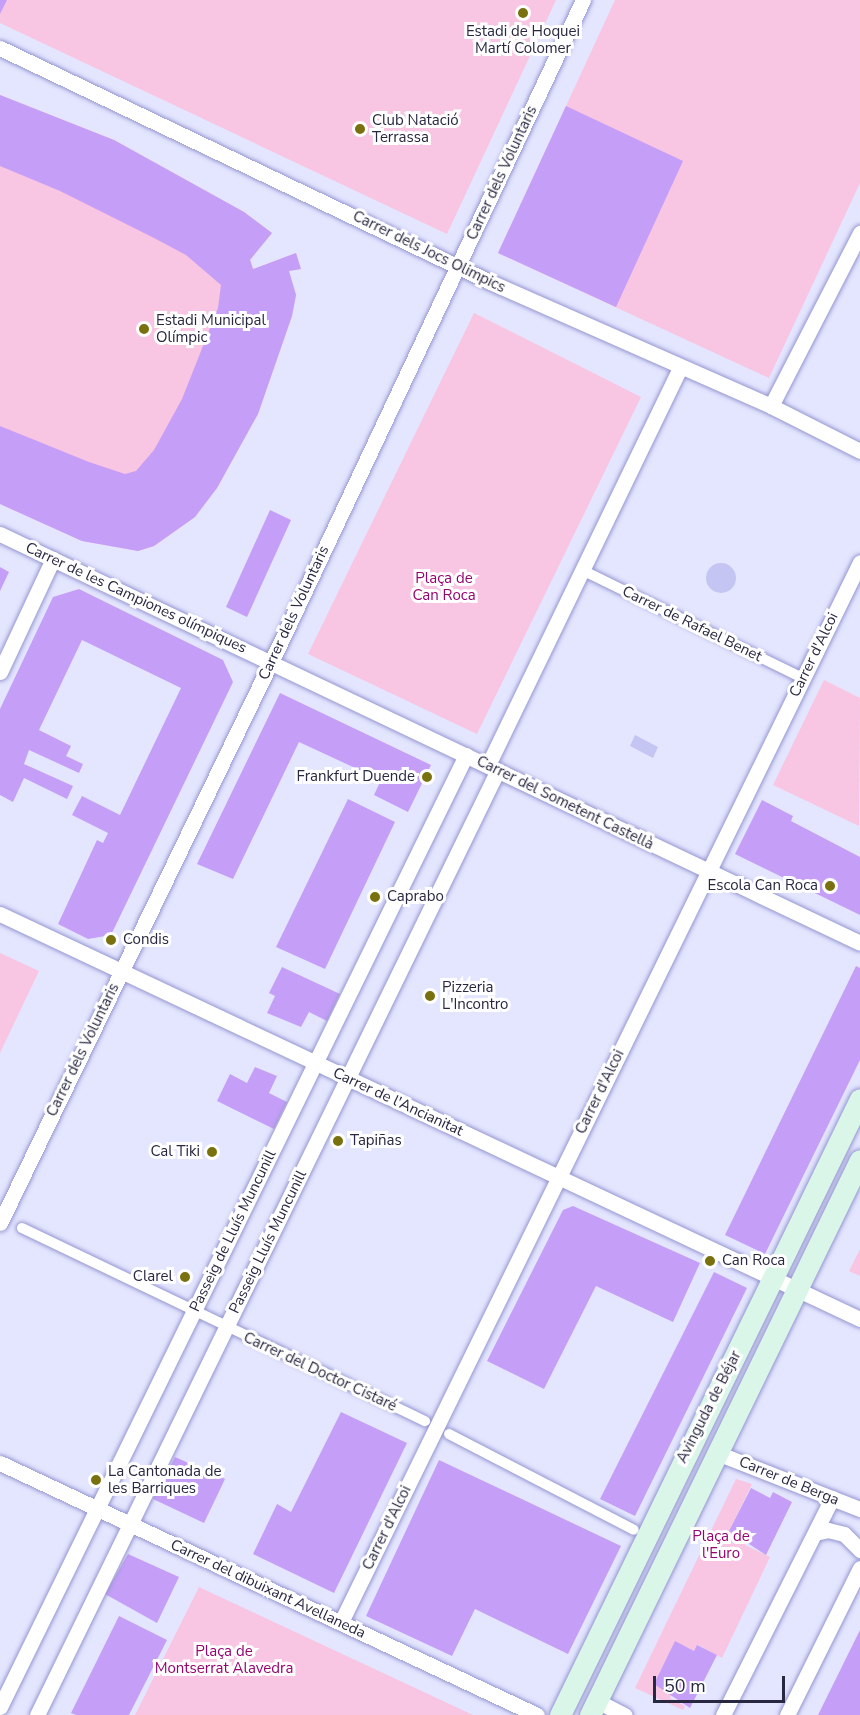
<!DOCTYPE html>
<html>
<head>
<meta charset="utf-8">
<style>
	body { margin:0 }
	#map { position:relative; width:860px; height:1715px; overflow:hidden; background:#e4e6ff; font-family:"Nunito Sans",sans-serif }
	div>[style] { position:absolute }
	.green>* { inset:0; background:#f8c5e2 }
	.water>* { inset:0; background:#c4c5f3 }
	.round { border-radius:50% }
	.building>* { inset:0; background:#c59ff7 }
	.roads { filter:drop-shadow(0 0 2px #9596d0) drop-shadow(0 0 2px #9596d0) }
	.pedestrian>* { height:10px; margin:-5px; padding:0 5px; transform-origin:5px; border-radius:5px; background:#fff }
	.minor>* { height:15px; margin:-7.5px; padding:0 7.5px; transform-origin:7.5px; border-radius:7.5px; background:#fff }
	.secondary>* { height:21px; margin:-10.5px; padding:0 10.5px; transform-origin:10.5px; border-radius:10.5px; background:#daf6e9 }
	.dots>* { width:16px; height:16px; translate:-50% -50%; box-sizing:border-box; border:3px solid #fff; border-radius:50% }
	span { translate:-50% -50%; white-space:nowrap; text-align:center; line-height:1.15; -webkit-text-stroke:6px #fff; paint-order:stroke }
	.poi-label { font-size:15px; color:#282840 }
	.left { translate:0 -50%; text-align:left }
	.right { translate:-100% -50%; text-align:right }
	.street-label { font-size:15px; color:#282840 }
	.park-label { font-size:15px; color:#960470 }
	.scale { position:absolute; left:653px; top:1676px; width:132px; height:27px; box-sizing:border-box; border:3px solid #282840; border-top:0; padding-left:8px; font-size:18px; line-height:21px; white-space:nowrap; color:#282840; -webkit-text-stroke:4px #fff; paint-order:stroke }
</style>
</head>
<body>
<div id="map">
	<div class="green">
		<div style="clip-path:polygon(0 0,556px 0,447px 234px,0 23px)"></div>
		<div style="clip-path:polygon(615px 0,860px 0,860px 183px,769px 378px,498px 253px)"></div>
		<div style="clip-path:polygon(0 95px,114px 140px,244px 212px,272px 233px,250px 259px,253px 269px,296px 253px,301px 269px,289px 271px,296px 295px,292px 316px,258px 414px,217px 488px,195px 517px,154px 546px,138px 551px,82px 541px,0 504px)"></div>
		<div style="clip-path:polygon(474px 313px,641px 397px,477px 734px,308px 654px)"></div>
		<div style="clip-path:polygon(824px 680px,860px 698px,859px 826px,773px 785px)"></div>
		<div style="clip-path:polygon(0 953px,39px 971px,0 1053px)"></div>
		<div style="clip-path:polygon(860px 1249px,860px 1276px,849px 1271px)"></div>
		<div style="clip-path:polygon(736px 1479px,752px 1484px,729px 1531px,747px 1540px,745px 1545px,770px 1557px,722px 1658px,698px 1645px,694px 1651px,675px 1642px,654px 1684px,672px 1693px,670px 1698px,685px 1706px,683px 1710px,635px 1688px)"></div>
		<div style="clip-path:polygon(199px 1587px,473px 1715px,135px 1715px)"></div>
	</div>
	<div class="water">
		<div class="round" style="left:706px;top:563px;width:30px;height:30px"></div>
		<div style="clip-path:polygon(635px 735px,658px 747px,653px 758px,630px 746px)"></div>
	</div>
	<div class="building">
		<div style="clip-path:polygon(0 0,7px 0,0 14px)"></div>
		<div style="clip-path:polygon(0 95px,114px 140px,244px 212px,272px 233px,250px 260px,253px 269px,296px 253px,301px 269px,289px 271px,296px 295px,292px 316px,258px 414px,217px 488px,195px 517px,154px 546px,138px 551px,82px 541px,0 504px,0 426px,89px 462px,125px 474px,136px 471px,154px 450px,182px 399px,218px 308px,221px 285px,186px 255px,154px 238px,60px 191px,0 166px)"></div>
		<div style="clip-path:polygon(566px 106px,683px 161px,616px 307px,498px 253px)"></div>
		<div style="clip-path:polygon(270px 510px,291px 520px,247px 617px,226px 607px)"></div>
		<div style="clip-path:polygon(0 567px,9px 572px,0 591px)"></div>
		<div style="clip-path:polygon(79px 589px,223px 660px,233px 682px,111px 935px,88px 939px,58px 924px,97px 840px,103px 843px,108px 833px,72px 815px,82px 796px,120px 815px,181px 688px,82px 640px,39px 730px,71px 746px,66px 756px,83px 764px,79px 773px,29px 750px,24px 764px,73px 786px,67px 799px,24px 778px,13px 802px,0 795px,0 709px,53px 597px)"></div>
		<div style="clip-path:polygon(280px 693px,431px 765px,408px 812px,374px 795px,381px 780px,299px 742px,233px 879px,197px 864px)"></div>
		<div style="clip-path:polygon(348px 799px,395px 822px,325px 969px,276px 947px)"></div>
		<div style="clip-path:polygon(762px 800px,793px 816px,791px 821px,860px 857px,860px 915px,735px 854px)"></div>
		<div style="clip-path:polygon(856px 966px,860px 968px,860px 1060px,765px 1254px,725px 1235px)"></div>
		<div style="clip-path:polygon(282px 967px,340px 994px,327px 1021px,309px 1012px,301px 1027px,267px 1013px,275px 996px,269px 993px)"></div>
		<div style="clip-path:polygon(255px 1067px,277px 1076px,269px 1093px,287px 1102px,274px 1129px,217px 1101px,230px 1074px,247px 1083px)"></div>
		<div style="clip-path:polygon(573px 1206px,700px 1263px,673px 1322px,596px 1286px,544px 1389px,487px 1361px,563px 1210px)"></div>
		<div style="clip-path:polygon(714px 1272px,747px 1288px,635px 1516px,600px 1499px)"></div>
		<div style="clip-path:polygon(341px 1412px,407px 1443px,334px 1593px,253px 1554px,277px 1504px,291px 1512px)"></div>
		<div style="clip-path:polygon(175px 1457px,225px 1479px,204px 1523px,153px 1499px)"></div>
		<div style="clip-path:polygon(439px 1460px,621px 1546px,568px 1654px,475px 1609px,452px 1656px,366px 1616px)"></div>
		<div style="clip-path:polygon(751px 1488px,770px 1498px,773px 1492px,792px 1502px,766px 1555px,729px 1531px)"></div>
		<div style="clip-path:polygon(128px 1554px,179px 1577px,157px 1623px,105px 1594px)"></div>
		<div style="clip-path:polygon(119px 1616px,167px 1640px,129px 1715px,76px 1715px,71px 1713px)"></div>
		<div style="clip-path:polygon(860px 1630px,860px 1715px,818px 1715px)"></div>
		<div style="clip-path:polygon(675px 1641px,694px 1651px,697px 1645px,717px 1655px,690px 1708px,654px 1684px)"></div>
	</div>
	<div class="roads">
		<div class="pedestrian">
			<div style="left:582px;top:570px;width:245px;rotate:26.1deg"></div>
			<div style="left:22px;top:1228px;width:447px;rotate:25.6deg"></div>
			<div style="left:449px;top:1434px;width:208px;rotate:27.4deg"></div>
		</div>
		<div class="minor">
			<div style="left:0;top:48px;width:543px;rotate:25.53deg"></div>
			<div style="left:490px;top:282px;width:307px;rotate:23.8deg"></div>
			<div style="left:771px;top:406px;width:100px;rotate:26.8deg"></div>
			<div style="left:771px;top:406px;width:195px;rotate:-62.8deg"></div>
			<div style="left:0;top:534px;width:952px;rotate:25.43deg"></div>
			<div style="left:0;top:672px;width:125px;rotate:-64.9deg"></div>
			<div style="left:488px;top:765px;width:441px;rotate:-64.2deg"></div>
			<div style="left:0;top:914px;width:951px;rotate:25.22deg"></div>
			<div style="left:0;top:1223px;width:653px;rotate:-64.22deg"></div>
			<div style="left:284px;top:635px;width:702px;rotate:-64.79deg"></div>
			<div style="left:717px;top:1453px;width:154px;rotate:21.4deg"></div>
			<div style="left:0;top:1463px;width:593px;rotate:25.14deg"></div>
			<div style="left:815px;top:1533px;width:13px;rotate:-13deg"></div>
			<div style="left:828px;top:1530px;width:16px;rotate:14deg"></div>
			<div style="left:844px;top:1534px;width:23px;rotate:45deg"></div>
			<div style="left:341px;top:1622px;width:1180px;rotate:-63.91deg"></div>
			<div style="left:597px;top:1701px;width:31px;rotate:27deg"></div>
			<div style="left:0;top:1707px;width:1060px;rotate:-63.92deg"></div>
			<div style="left:37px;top:1715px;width:1051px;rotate:-64deg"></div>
			<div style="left:723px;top:1715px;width:243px;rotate:-63.3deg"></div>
			<div style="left:787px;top:1715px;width:164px;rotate:-63.6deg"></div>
		</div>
		<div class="secondary">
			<div style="left:560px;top:1715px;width:685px;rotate:-64.03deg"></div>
			<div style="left:590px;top:1715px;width:617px;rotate:-64.06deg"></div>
		</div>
	</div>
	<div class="dots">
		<div style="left:523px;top:13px;background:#79700f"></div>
		<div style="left:360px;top:129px;background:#79700f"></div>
		<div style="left:144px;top:329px;background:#79700f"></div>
		<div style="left:427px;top:777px;background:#79700f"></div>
		<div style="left:830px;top:886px;background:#79700f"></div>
		<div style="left:375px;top:897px;background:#79700f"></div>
		<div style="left:111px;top:940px;background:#79700f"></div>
		<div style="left:430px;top:996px;background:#79700f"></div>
		<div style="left:338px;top:1141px;background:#79700f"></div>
		<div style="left:212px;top:1152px;background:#79700f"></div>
		<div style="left:710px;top:1261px;background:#79700f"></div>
		<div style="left:185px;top:1277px;background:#79700f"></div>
		<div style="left:96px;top:1480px;background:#79700f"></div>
	</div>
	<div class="poi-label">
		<span style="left:523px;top:40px">Estadi de Hoquei<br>Martí Colomer</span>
		<span class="left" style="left:372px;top:129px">Club Natació<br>Terrassa</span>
		<span class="left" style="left:156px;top:329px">Estadi Municipal<br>Olímpic</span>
		<span class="right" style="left:415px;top:777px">Frankfurt Duende</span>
		<span class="right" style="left:818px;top:886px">Escola Can Roca</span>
		<span class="left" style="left:387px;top:897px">Caprabo</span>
		<span class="left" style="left:123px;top:940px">Condis</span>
		<span class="left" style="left:442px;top:996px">Pizzeria<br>L'Incontro</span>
		<span class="left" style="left:350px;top:1141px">Tapiñas</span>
		<span class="right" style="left:200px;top:1152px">Cal Tiki</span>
		<span class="left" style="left:722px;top:1261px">Can Roca</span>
		<span class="right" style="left:173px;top:1277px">Clarel</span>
		<span class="left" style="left:108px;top:1480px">La Cantonada de<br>les Barriques</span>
	</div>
	<div class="street-label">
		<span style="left:502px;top:173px;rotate:-65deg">Carrer dels Voluntaris</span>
		<span style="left:429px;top:252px;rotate:26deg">Carrer dels Jocs Olimpics</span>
		<span style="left:136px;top:598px;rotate:25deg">Carrer de les Campiones olímpiques</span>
		<span style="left:294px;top:613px;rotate:-65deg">Carrer dels Voluntaris</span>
		<span style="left:692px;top:624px;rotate:26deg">Carrer de Rafael Benet</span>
		<span style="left:814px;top:655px;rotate:-64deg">Carrer d'Alcoi</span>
		<span style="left:565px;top:803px;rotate:26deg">Carrer del Sometent Castellà</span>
		<span style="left:83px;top:1050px;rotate:-64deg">Carrer dels Voluntaris</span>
		<span style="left:600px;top:1092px;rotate:-64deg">Carrer d'Alcoi</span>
		<span style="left:398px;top:1102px;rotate:25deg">Carrer de l'Ancianitat</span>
		<span style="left:233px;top:1231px;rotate:-64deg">Passeig de Lluís Muncunill</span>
		<span style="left:268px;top:1242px;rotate:-64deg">Passeig Lluís Muncunill</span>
		<span style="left:320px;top:1372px;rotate:25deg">Carrer del Doctor Cistaré</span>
		<span style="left:709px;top:1407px;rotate:-63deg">Avinguda de Béjar</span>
		<span style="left:789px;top:1481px;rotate:22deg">Carrer de Berga</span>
		<span style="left:387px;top:1528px;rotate:-64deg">Carrer d'Alcoi</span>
		<span style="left:268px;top:1589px;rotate:25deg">Carrer del dibuixant Avellaneda</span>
	</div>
	<div class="park-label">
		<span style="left:444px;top:587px">Plaça de<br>Can Roca</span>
		<span style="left:721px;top:1545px">Plaça de<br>l'Euro</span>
		<span style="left:224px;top:1660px">Plaça de<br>Montserrat Alavedra</span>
	</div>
	<div class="scale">50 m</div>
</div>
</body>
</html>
